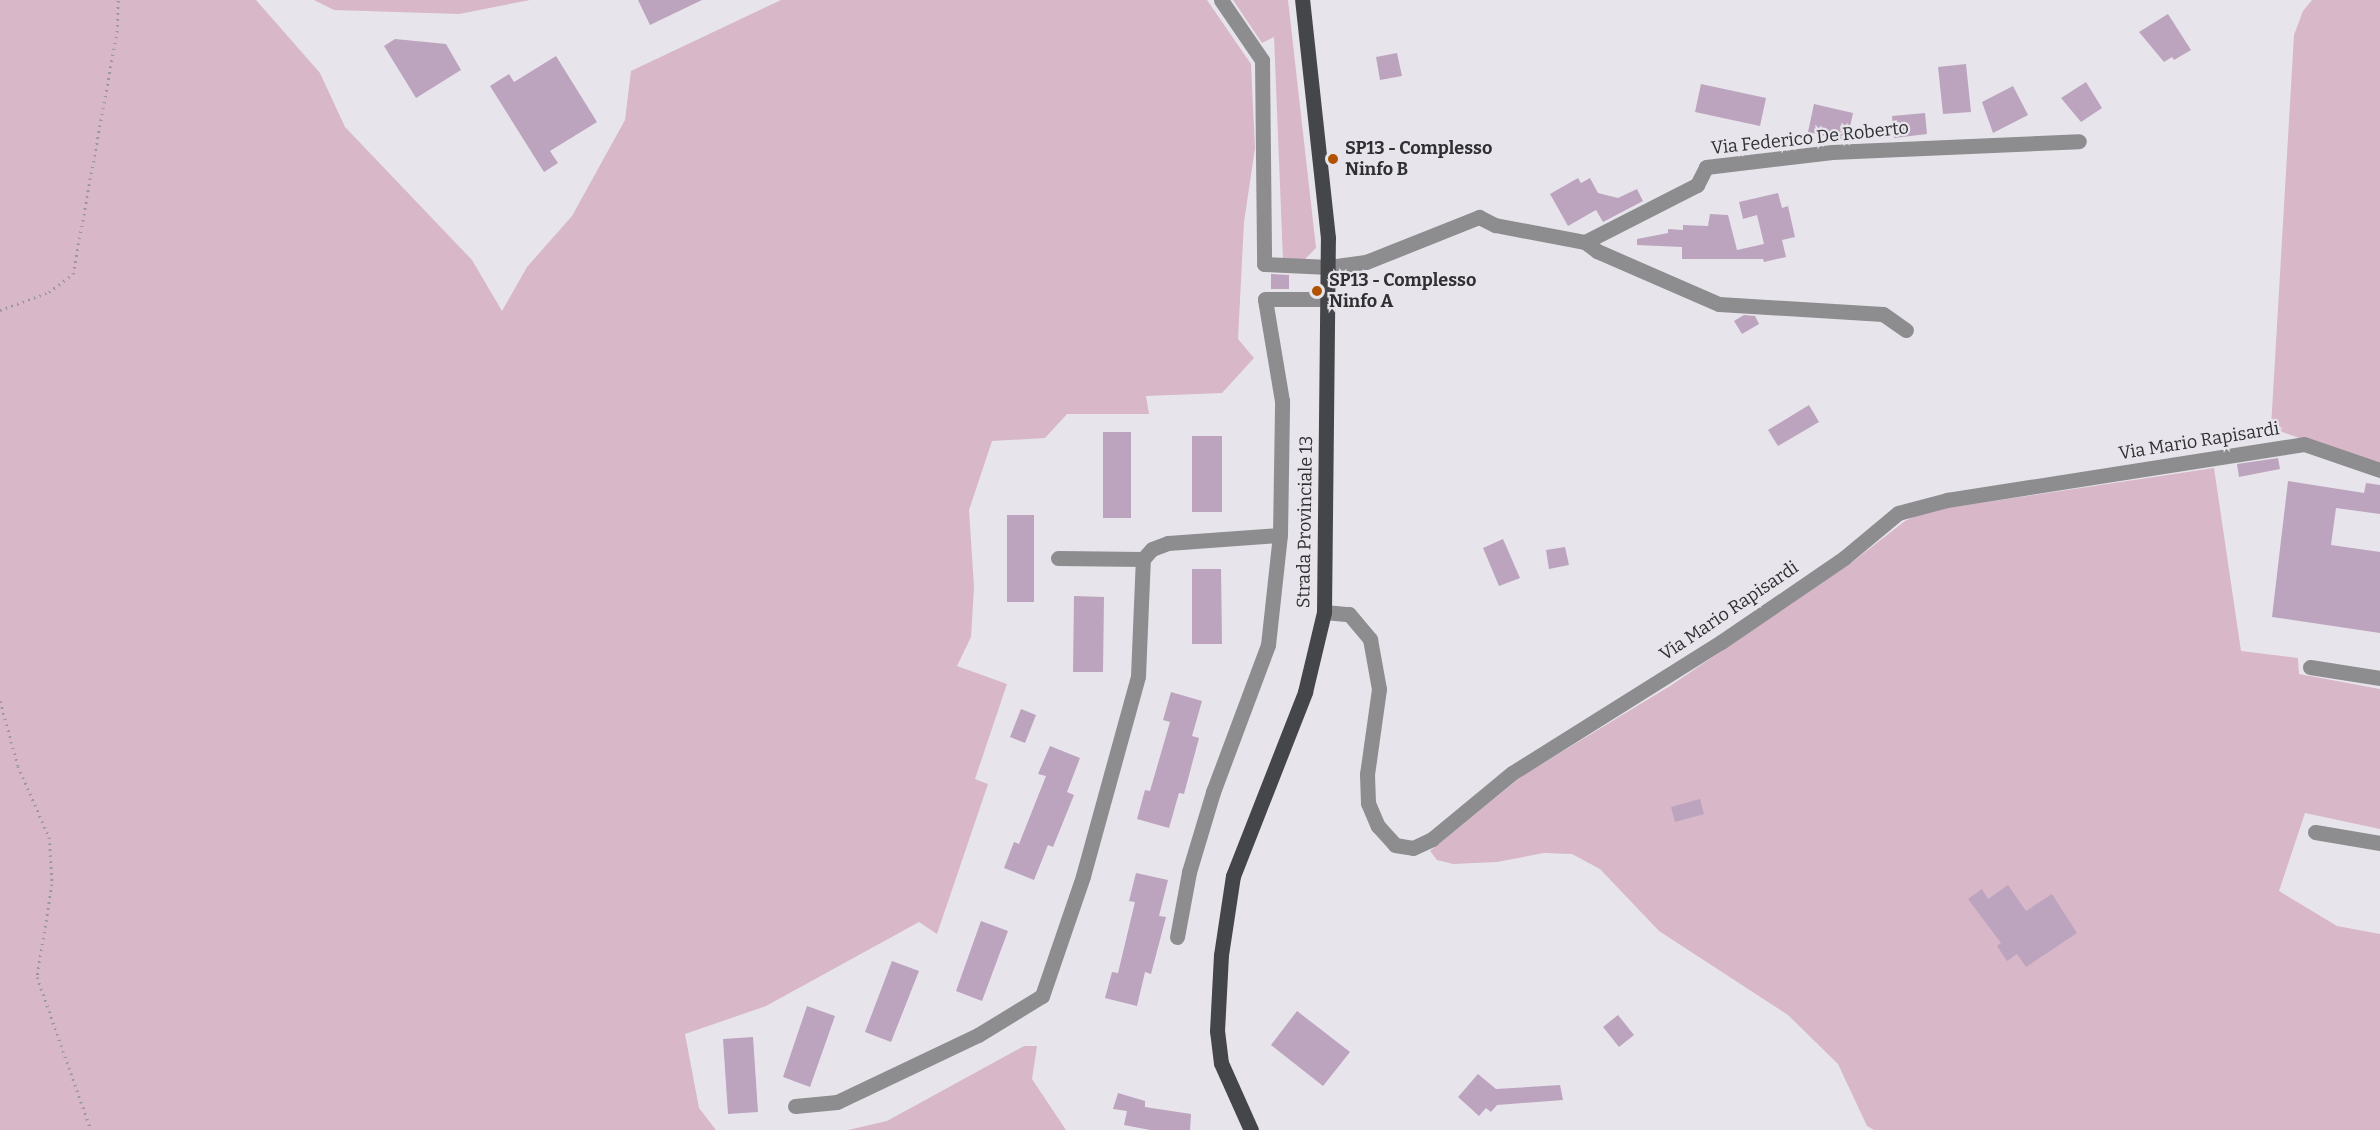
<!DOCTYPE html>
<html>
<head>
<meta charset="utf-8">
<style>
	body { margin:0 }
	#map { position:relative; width:2380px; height:1130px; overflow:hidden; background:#e7e5eb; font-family:Bitter,serif }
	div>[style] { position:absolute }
	.green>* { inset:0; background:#d8b7c8 }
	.building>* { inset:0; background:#bca4be }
	.path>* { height:3px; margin-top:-1.5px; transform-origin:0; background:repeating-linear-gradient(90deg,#9a989d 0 1.5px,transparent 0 6px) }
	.minor>* { height:15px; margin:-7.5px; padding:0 7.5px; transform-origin:7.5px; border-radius:7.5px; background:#8d8d8f }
	.major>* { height:15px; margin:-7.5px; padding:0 7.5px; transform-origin:7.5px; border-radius:7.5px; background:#454649 }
	.dots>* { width:16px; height:16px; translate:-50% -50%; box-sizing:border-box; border:3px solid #e7e5eb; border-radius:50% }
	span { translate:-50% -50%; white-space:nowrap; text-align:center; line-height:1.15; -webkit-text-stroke:4.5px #e7e5eb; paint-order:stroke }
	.street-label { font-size:18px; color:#302f31 }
	.poi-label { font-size:18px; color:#302f31; font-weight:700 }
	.left { translate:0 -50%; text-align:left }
</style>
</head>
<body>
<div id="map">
	<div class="green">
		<div style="clip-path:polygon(0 0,256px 0,320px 73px,345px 127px,472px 260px,502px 311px,527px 267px,572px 216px,625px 120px,631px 71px,781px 0,1207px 0,1251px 64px,1255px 148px,1244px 222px,1238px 339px,1254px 358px,1222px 393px,1146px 396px,1149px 414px,1067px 414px,1045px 438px,992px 441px,969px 510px,974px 587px,971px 637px,957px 666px,1007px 684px,975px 779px,988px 784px,937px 934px,919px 922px,766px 1006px,685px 1034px,699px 1108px,716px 1130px,0 1130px)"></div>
		<div style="clip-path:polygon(314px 0,530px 0,459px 14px,334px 10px)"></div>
		<div style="clip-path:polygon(1233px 0,1288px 0,1316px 248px,1304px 260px,1283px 259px,1274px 37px,1262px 43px)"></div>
		<div style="clip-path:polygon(2312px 0,2380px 0,2380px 467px,2271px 428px,2294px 35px,2303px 11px)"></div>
		<div style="clip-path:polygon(2214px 468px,2241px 651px,2298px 658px,2299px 674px,2380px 689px,2380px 829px,2305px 813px,2279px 891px,2337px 926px,2380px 934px,2380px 1130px,1874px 1130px,1867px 1126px,1838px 1064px,1788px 1015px,1659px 931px,1600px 869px,1572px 854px,1544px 853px,1497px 862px,1453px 864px,1437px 860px,1430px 851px,1522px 776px,1670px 686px,1851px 563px,1905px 521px,1927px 511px)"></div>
		<div style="clip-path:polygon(1024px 1046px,1037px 1046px,1032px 1079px,1066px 1130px,848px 1130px,887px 1121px)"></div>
	</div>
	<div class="building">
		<div style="clip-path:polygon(638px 0,702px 0,650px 25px)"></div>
		<div style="clip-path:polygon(2168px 14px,2191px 50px,2174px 60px,2172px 57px,2164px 62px,2139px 32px)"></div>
		<div style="clip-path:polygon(395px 39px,446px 44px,461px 70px,416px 98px,384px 46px)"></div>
		<div style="clip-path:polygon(1397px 53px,1402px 76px,1380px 80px,1376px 57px)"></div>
		<div style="clip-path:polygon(556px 56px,597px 122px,550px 151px,558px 163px,544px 172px,490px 86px,509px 74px,514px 82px)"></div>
		<div style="clip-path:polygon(1966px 64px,1971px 112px,1943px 114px,1938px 67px)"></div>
		<div style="clip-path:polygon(2086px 82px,2102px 108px,2081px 122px,2061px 98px)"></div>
		<div style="clip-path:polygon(1701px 84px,1766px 98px,1760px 126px,1695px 112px)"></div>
		<div style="clip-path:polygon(2013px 86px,2028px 115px,1993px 133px,1982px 102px)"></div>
		<div style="clip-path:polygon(1814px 104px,1853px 113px,1847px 141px,1808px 132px)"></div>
		<div style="clip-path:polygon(1925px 113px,1927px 134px,1894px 138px,1892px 116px)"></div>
		<div style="clip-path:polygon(1578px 178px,1581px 183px,1590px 178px,1598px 193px,1618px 198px,1637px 189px,1643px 201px,1603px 222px,1596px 210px,1568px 226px,1550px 194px)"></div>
		<div style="clip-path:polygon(1778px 193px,1782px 208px,1788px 206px,1795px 237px,1782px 240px,1786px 257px,1764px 262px,1763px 259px,1682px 259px,1682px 247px,1637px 245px,1637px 239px,1668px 233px,1668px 229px,1683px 230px,1683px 225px,1708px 226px,1710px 214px,1728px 215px,1737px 250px,1764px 244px,1757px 215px,1743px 219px,1739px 202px)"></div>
		<div style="clip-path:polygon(1271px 274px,1289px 275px,1289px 289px,1271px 289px)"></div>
		<div style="clip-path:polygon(1744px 315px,1755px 316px,1759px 324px,1742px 334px,1734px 321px)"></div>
		<div style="clip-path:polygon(1809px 405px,1819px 422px,1778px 446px,1768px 430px)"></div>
		<div style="clip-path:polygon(1103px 432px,1131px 432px,1131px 518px,1103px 518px)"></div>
		<div style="clip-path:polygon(1192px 436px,1222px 436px,1222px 512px,1192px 512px)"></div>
		<div style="clip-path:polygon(2278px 458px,2280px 469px,2239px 477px,2237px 464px)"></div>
		<div style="clip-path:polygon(2288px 481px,2364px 493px,2366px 483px,2380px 485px,2380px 514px,2336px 508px,2331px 545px,2380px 552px,2380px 633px,2272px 617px)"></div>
		<div style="clip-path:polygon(1007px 515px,1034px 515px,1034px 602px,1007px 602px)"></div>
		<div style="clip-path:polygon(1503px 539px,1520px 578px,1499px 586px,1483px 548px)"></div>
		<div style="clip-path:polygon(1565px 547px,1569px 565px,1549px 569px,1546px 550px)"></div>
		<div style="clip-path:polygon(1192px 569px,1221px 569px,1222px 644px,1192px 644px)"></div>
		<div style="clip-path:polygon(1074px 596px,1104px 597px,1103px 672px,1073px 672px)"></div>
		<div style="clip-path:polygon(1171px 692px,1202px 701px,1192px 736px,1199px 738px,1184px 794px,1179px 793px,1169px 828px,1137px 819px,1145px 790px,1150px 791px,1170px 722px,1163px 720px)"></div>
		<div style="clip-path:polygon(1021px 709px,1036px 715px,1025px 743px,1010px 737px)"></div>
		<div style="clip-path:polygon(1050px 746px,1080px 758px,1067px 792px,1074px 795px,1053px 847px,1048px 845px,1034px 880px,1004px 868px,1014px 842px,1019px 844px,1046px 776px,1038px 774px)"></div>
		<div style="clip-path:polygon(1700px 799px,1704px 814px,1675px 822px,1671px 807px)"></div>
		<div style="clip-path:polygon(1136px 873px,1168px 880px,1159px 916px,1166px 917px,1151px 974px,1145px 972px,1137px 1006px,1105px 998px,1112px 972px,1118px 973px,1135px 902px,1129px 901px)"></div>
		<div style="clip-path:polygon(2008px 885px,2026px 911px,2052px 894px,2077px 933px,2026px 967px,2017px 954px,2007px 961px,1997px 946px,2001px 943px,1968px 899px,1982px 889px,1988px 899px)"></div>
		<div style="clip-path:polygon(981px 921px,1008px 931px,982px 1001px,956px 991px)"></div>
		<div style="clip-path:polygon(892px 961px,919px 971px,891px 1042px,865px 1032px)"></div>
		<div style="clip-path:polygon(807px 1006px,835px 1016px,810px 1087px,783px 1077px)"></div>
		<div style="clip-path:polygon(1297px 1011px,1350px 1052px,1323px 1086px,1271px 1045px)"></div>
		<div style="clip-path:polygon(1618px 1015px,1634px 1035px,1619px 1047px,1603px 1027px)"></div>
		<div style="clip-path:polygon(753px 1037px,758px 1112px,728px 1114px,723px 1039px)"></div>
		<div style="clip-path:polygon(1478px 1074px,1496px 1089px,1560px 1085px,1563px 1100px,1497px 1105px,1491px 1112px,1486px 1108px,1479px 1116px,1458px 1097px)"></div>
		<div style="clip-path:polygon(1118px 1093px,1145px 1101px,1145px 1107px,1191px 1114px,1190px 1130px,1150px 1130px,1124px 1125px,1127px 1111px,1113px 1109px)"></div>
	</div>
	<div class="path">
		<div style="left:0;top:310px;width:52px;rotate:-20.2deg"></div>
		<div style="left:49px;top:292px;width:30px;rotate:-37deg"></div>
		<div style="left:73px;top:274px;width:246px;rotate:-79.7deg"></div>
		<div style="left:117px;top:32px;width:32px;rotate:-88deg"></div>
		<div style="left:0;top:701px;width:67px;rotate:74.5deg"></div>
		<div style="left:18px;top:766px;width:77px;rotate:66.4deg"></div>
		<div style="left:49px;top:837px;width:47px;rotate:86.3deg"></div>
		<div style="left:52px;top:884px;width:94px;rotate:99.2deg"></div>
		<div style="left:37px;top:977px;width:162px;rotate:70.6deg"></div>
	</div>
	<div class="minor">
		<div style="left:1221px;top:0;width:73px;rotate:55.7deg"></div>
		<div style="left:1262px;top:60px;width:204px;rotate:89.4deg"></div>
		<div style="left:1264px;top:264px;width:65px;rotate:2.6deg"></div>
		<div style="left:1329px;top:267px;width:37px;rotate:-8deg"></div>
		<div style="left:1366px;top:262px;width:122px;rotate:-21.7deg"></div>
		<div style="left:1479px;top:217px;width:18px;rotate:27deg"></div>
		<div style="left:1495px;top:225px;width:92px;rotate:10.7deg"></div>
		<div style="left:1585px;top:242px;width:126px;rotate:-27deg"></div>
		<div style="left:1697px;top:185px;width:20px;rotate:-63deg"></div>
		<div style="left:1706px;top:167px;width:127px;rotate:-6.8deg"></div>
		<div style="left:1832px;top:152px;width:247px;rotate:-2.5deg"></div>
		<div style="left:1585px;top:242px;width:15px;rotate:37deg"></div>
		<div style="left:1597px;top:251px;width:133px;rotate:23.5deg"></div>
		<div style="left:1719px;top:304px;width:164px;rotate:3.5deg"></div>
		<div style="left:1883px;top:314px;width:28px;rotate:35deg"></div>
		<div style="left:1058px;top:558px;width:85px;rotate:0.7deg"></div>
		<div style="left:1324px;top:612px;width:25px;rotate:5deg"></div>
		<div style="left:1349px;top:614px;width:33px;rotate:50deg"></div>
		<div style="left:1370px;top:639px;width:51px;rotate:79.8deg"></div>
		<div style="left:1379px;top:689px;width:86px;rotate:98deg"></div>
		<div style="left:1367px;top:774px;width:29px;rotate:88deg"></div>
		<div style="left:1368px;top:803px;width:25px;rotate:67deg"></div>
		<div style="left:1378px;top:826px;width:25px;rotate:48deg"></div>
		<div style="left:1395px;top:845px;width:18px;rotate:9deg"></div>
		<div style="left:1413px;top:848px;width:21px;rotate:-25deg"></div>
		<div style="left:1432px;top:839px;width:104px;rotate:-39.5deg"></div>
		<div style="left:1512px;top:773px;width:247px;rotate:-32.1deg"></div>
		<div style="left:1721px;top:642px;width:149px;rotate:-34.3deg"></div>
		<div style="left:1844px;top:558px;width:70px;rotate:-39.8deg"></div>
		<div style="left:1898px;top:513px;width:51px;rotate:-14.9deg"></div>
		<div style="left:1947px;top:500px;width:361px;rotate:-8.9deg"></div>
		<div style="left:2304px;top:444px;width:80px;rotate:18.9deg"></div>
		<div style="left:2310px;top:667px;width:71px;rotate:8.9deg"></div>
		<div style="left:2315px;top:832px;width:66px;rotate:9.6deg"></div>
		<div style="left:1177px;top:937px;width:66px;rotate:-79.5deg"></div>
		<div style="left:1189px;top:872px;width:84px;rotate:-73.3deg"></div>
		<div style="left:1213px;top:792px;width:157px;rotate:-69.5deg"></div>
		<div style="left:1268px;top:645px;width:111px;rotate:-83.8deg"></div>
		<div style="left:1280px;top:535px;width:134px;rotate:-89.1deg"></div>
		<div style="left:1282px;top:401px;width:103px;rotate:-99.5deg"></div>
		<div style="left:1265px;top:299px;width:64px"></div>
		<div style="left:795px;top:1106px;width:42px;rotate:-5.4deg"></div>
		<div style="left:837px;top:1102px;width:156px;rotate:-25.4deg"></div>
		<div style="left:978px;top:1035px;width:75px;rotate:-31.4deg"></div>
		<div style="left:1042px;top:996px;width:127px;rotate:-71.1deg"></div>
		<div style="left:1083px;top:876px;width:207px;rotate:-74.6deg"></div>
		<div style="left:1138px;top:676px;width:117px;rotate:-87.6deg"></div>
		<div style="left:1143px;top:559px;width:13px;rotate:-48deg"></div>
		<div style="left:1152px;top:549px;width:17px;rotate:-21deg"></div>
		<div style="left:1168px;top:543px;width:112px;rotate:-4.1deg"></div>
	</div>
	<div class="major">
		<div style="left:1251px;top:1130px;width:73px;rotate:-114.1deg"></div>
		<div style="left:1221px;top:1063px;width:32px;rotate:-97deg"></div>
		<div style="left:1217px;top:1031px;width:76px;rotate:-87deg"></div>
		<div style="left:1221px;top:955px;width:80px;rotate:-81.4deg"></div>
		<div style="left:1233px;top:876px;width:198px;rotate:-68.6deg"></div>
		<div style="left:1305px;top:692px;width:82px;rotate:-76.6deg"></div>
		<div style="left:1324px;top:612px;width:374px;rotate:-89.4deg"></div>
		<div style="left:1328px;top:238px;width:239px;rotate:-96.2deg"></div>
	</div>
	<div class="dots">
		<div style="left:1333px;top:159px;background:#b05200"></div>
		<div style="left:1317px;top:291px;background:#b05200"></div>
	</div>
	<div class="street-label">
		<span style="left:1810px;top:138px;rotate:-6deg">Via Federico De Roberto</span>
		<span style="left:2199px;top:441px;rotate:-9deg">Via Mario Rapisardi</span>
		<span style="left:1305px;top:522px;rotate:-89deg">Strada Provinciale 13</span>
		<span style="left:1729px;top:611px;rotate:-34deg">Via Mario Rapisardi</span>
	</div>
	<div class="poi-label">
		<span class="left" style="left:1345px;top:159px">SP13 - Complesso<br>Ninfo B</span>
		<span class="left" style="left:1329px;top:291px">SP13 - Complesso<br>Ninfo A</span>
	</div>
</div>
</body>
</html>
